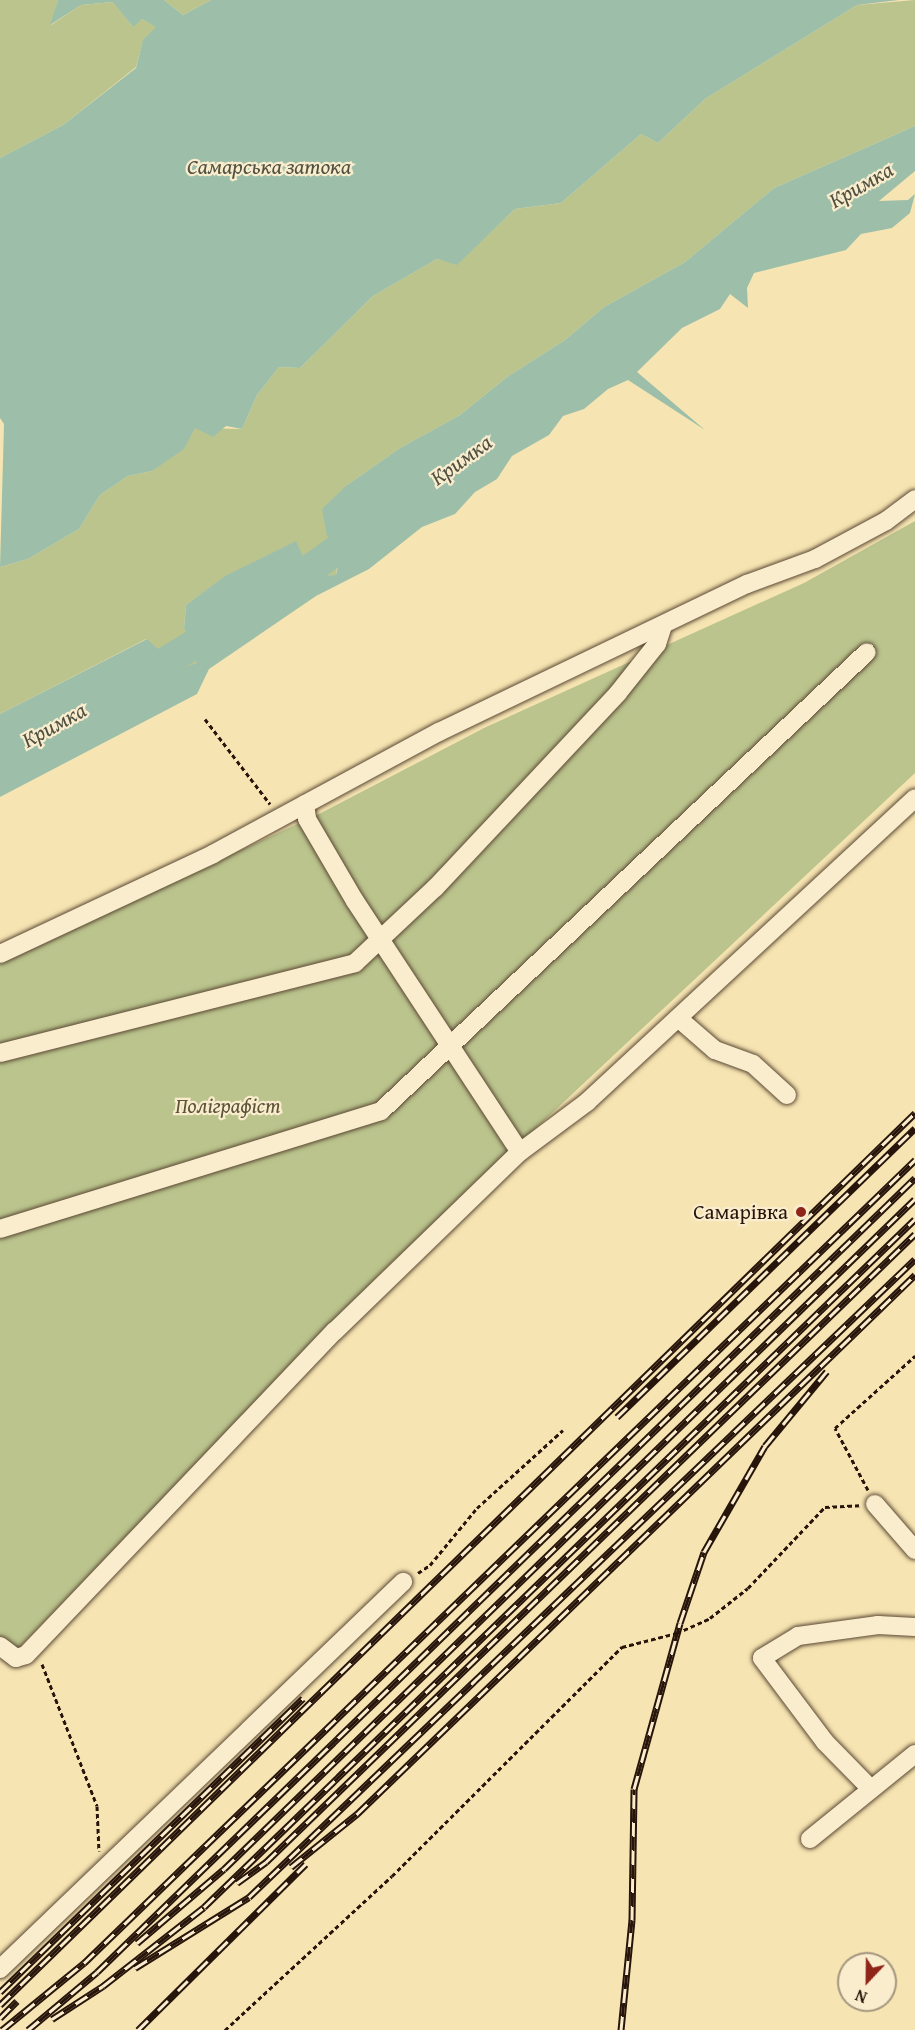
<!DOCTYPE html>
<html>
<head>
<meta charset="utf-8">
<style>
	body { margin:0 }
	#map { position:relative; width:915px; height:2030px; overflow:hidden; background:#f6e4b2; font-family:"Gentium Book Plus",serif }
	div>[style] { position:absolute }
	.green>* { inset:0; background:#bbc48d }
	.water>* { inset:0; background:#9dbfaa }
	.river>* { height:30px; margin:-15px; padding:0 15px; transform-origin:15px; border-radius:15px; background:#9dbfaa }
	.path>* { height:3px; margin-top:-1.5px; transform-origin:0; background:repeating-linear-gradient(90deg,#27140a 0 4.5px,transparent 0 7.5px) }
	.roads { filter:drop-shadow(0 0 2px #5b4834) drop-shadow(0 0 2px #5b4834) }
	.minor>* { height:18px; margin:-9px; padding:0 9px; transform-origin:9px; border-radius:9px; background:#f9edcd }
	.rail>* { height:7px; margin-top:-3.5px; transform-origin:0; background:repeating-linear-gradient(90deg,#f9edcd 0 14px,#27140a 0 28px); box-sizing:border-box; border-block:2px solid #27140a }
	.dots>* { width:16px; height:16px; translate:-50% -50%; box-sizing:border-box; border:3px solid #f9edcd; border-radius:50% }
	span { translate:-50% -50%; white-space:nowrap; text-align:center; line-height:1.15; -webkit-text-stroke:4.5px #f9edcd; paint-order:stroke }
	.park-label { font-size:21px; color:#5b5238; font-style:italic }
	.poi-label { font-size:21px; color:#27140a }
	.right { translate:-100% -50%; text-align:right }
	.water-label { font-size:22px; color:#505042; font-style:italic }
	.north { position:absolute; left:837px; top:1952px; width:60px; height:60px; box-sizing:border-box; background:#f9edcd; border:2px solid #a5967f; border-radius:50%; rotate:202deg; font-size:16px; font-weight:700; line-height:24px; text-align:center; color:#27140a }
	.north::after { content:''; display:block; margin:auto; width:21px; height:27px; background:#8f2418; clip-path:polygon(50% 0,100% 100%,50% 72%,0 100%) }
</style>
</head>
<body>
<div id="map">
	<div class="green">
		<div style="clip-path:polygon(0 0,58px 0,51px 25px,81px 5px,114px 2px,132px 26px,142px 19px,157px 27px,143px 41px,136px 67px,63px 125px,0 158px)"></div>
		<div style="clip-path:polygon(164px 0,211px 0,183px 15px)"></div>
		<div style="clip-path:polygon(915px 0,915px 126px,774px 188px,685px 262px,604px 307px,565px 340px,507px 377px,460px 415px,400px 448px,347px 485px,336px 575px,312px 577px,295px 542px,226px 576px,186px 605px,184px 628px,198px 663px,180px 670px,146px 639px,0 714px,0 567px,28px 559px,79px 529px,100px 495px,128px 476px,152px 471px,195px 428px,242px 429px,257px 395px,279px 367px,300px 368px,373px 296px,437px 259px,457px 264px,515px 209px,561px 203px,641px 134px,658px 143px,705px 99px,857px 5px)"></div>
		<div style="clip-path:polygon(915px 521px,915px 773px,379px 1275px,13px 1654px,0 1644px,0 961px,321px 813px,486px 727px,804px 583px)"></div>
	</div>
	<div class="water">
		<div style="clip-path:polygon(58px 0,164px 0,183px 15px,211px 0,899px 0,857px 5px,705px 99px,658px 143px,641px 134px,561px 203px,515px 209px,457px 265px,437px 259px,373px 296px,300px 368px,279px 367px,257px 395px,242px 429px,226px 426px,213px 437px,195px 428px,184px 449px,152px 471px,128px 476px,100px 495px,79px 529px,28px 559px,0 567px,4px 424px,0 418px,0 158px,63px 125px,136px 68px,143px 40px,156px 27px,142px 19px,133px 27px,113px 2px,81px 5px,50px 25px)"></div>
		<div style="clip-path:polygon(915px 126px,915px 171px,879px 201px,908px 200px,915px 194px,910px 213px,892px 228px,861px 234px,846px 250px,754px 273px,747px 288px,748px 308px,730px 294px,720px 309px,682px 328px,637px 372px,705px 430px,628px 380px,608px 389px,584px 409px,563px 416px,549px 435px,512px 456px,497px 479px,475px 492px,455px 514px,422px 527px,369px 569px,316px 596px,209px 669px,197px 694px,0 797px,0 714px,147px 639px,180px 669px,197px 663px,184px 628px,186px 605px,225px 576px,296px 541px,312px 576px,336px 575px,342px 545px,327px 536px,322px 509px,347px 485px,400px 448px,460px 415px,507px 377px,565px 340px,604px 307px,685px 262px,774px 188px)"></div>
	</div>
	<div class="river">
		<div style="left:277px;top:593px;width:120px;rotate:-35.8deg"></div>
		<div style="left:134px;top:681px;width:108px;rotate:-31.3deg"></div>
	</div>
	<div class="path">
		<div style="left:205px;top:719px;width:107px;rotate:52.6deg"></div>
		<div style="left:868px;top:1490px;width:70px;rotate:-118deg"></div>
		<div style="left:835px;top:1428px;width:108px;rotate:-42deg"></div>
		<div style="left:418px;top:1573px;width:14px;rotate:-34deg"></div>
		<div style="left:430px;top:1565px;width:74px;rotate:-50.5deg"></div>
		<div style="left:477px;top:1508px;width:116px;rotate:-42.2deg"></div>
		<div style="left:42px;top:1664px;width:152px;rotate:68.8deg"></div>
		<div style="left:97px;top:1806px;width:45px;rotate:87.5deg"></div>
		<div style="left:225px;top:2030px;width:227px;rotate:-42.7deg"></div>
		<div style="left:392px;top:1876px;width:325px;rotate:-44.9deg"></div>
		<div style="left:622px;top:1647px;width:57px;rotate:-14.3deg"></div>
		<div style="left:677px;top:1633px;width:36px;rotate:-24deg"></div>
		<div style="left:710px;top:1618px;width:48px;rotate:-38.3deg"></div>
		<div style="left:748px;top:1588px;width:112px;rotate:-46.5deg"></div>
		<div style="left:825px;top:1507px;width:35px;rotate:-3deg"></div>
	</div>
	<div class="roads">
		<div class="minor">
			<div style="left:305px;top:804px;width:15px;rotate:82deg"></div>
			<div style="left:307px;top:819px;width:95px;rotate:59.7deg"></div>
			<div style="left:355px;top:901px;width:300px;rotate:56.7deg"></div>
			<div style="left:0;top:954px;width:235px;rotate:-25.1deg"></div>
			<div style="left:213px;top:854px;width:257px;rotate:-28.4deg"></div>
			<div style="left:439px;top:732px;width:342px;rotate:-25.7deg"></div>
			<div style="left:747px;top:584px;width:72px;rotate:-20.2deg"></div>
			<div style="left:815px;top:559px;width:81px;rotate:-28.2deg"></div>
			<div style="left:886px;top:521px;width:36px;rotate:-37deg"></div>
			<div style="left:678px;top:1018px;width:49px;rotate:40.9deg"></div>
			<div style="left:715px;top:1050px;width:40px;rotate:20.2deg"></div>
			<div style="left:753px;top:1064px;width:46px;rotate:42.4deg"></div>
			<div style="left:0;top:1053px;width:366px;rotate:-14.2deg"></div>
			<div style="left:355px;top:963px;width:110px;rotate:-43.2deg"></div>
			<div style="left:435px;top:888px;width:267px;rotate:-46.8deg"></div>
			<div style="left:618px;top:693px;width:63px;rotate:-51.5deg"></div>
			<div style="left:657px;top:644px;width:20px;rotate:-72deg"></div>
			<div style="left:0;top:1229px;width:399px;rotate:-17.2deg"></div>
			<div style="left:381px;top:1111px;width:668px;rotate:-43.36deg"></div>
			<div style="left:875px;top:1504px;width:61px;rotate:49deg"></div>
			<div style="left:0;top:1646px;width:20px;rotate:37deg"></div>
			<div style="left:16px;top:1658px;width:10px;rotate:-17deg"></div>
			<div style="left:26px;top:1655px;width:448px;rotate:-46.4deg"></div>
			<div style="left:335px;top:1331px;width:257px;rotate:-44.1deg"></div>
			<div style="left:520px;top:1152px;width:84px;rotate:-36.7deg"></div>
			<div style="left:587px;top:1102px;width:447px;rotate:-42.8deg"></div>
			<div style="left:871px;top:1789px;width:66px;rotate:-134.4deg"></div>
			<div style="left:825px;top:1742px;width:105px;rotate:-126.9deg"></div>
			<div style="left:762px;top:1658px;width:42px;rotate:-31.4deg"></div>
			<div style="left:798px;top:1636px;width:81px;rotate:-7.8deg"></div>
			<div style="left:878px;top:1625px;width:37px;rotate:3deg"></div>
			<div style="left:810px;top:1839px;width:135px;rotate:-39deg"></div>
			<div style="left:0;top:1969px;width:559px;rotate:-43.84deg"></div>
		</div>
	</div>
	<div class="rail">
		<div style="left:617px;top:1417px;width:415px;rotate:-44.1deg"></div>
		<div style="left:291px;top:1867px;width:85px;rotate:-38.8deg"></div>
		<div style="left:357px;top:1814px;width:776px;rotate:-44.01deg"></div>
		<div style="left:237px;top:1883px;width:36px;rotate:-36deg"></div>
		<div style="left:266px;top:1862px;width:903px;rotate:-44.06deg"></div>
		<div style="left:137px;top:1943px;width:114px;rotate:-40.4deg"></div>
		<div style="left:224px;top:1869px;width:962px;rotate:-44.12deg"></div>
		<div style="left:135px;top:1968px;width:134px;rotate:-31.9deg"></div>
		<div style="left:249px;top:1897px;width:922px;rotate:-43.77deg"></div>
		<div style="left:0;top:1992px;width:422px;rotate:-44.1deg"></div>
		<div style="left:0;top:2005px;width:1278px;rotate:-44.27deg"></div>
		<div style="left:0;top:2018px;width:24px;rotate:-45deg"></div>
		<div style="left:52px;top:2019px;width:61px;rotate:-32.9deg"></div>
		<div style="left:103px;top:1986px;width:128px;rotate:-38deg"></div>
		<div style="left:204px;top:1907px;width:989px;rotate:-44.06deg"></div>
		<div style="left:2px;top:2030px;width:106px;rotate:-39.3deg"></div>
		<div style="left:84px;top:1963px;width:1156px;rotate:-44.02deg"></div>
		<div style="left:28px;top:2030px;width:90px;rotate:-40deg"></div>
		<div style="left:97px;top:1972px;width:1140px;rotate:-44.15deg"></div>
		<div style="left:138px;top:2030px;width:236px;rotate:-44.7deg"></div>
		<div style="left:621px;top:2030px;width:111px;rotate:-84.3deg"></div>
		<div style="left:632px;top:1920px;width:131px;rotate:-89.1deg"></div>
		<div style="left:634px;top:1789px;width:172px;rotate:-74.5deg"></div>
		<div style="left:680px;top:1623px;width:75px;rotate:-71.3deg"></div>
		<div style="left:704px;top:1552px;width:122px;rotate:-60.1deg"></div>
		<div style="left:765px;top:1446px;width:97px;rotate:-50.4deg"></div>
	</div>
	<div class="dots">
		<div style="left:801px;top:1212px;background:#8f2418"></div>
	</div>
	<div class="park-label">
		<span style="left:228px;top:1106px">Поліграфіст</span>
	</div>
	<div class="poi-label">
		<span class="right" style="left:788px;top:1212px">Самарівка</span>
	</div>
	<div class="water-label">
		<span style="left:269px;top:167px">Самарська затока</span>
		<span style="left:861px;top:185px;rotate:-30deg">Кримка</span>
		<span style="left:461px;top:460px;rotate:-36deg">Кримка</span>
		<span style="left:54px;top:725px;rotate:-29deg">Кримка</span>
	</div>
	<div class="north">N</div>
</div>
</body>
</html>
